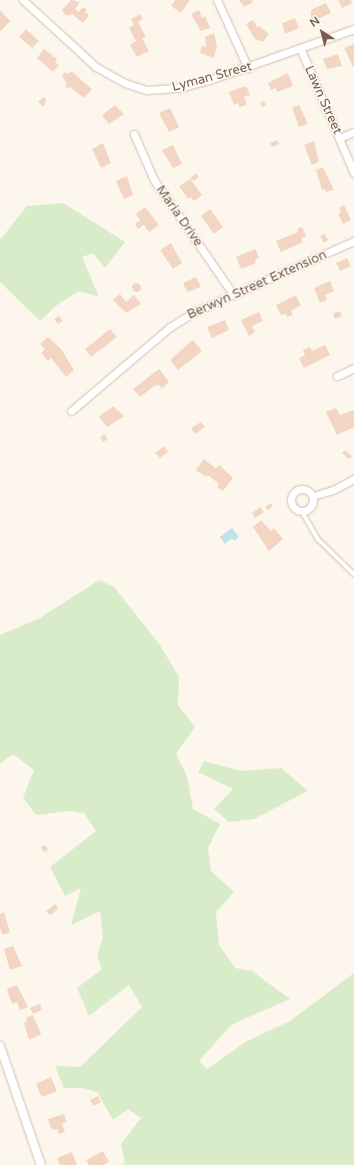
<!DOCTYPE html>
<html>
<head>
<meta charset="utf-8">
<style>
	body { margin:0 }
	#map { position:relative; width:354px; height:1165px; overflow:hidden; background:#fdf6ec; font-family:"Varela Round",sans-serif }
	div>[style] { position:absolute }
	.green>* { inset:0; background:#d8ecc9 }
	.water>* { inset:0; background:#bfe3e8 }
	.building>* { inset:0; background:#f3d5c3 }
	.round { border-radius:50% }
	.roads { filter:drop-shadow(0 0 1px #d1beb0) drop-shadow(0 0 1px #d1beb0) }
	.service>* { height:3.5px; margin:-1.75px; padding:0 1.75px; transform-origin:1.75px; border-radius:1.75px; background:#fff }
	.minor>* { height:7px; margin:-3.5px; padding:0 3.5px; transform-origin:3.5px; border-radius:3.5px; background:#fff }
	.minor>.ring { margin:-3.5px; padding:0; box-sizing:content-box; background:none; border:7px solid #fff; border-radius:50% }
	.tertiary>* { height:8px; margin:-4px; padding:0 4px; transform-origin:4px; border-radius:4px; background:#fff }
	span { translate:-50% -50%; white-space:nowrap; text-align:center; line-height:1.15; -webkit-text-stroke:3px #fffaf3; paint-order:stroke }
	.street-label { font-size:13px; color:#7a5c4d }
	.north { position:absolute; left:302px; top:12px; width:40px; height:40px; -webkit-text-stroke:3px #fffaf3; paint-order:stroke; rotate:324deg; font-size:11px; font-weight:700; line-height:16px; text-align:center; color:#7a5c4d }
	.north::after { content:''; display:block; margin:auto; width:14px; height:18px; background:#7a5c4d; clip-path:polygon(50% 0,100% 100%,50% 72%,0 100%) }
</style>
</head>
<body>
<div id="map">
	<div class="green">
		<div style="clip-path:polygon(63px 203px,125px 242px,105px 268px,93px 253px,82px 257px,99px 297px,79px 291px,57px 305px,40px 321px,0 282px,0 240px,27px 206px)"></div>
		<div style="clip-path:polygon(99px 580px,114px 587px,160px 645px,179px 677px,178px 705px,195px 727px,176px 754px,187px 776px,193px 809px,220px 824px,208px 848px,211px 871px,234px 892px,216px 912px,219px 945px,235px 968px,252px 971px,290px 999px,231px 1025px,199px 1061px,207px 1069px,247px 1041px,290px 1021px,354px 973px,354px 1165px,120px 1165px,125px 1163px,121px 1144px,141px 1118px,128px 1109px,113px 1120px,97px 1092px,81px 1088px,64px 1088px,55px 1066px,80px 1067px,142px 1007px,129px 985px,89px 1016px,77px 988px,102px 969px,97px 955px,103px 937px,100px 911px,71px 925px,81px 888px,65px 896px,50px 867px,96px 831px,84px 813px,70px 811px,36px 815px,23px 798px,34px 770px,13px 754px,0 764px,0 635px,40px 618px)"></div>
		<div style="clip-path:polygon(204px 761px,242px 771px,281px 768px,308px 791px,254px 819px,229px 822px,214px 809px,233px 789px,198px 772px)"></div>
	</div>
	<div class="water">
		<div style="clip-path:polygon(232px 528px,239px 537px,234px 541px,232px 538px,225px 544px,220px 537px)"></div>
	</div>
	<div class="building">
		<div style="clip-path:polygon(71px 0,80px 2px,75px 9px,79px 12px,83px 7px,87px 10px,85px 12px,89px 15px,83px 23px,72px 14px,66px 16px,62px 10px)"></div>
		<div style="clip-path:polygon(175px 0,190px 0,181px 13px,171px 6px)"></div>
		<div style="clip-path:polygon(239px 0,252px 0,253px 2px,244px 7px)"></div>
		<div style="clip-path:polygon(338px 0,351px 0,352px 3px,342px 8px)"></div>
		<div style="clip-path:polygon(326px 3px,331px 13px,320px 18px,311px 18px,311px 10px)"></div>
		<div style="clip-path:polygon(0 10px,10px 21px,1px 31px,0 30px)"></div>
		<div style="clip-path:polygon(199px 10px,202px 18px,205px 16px,210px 28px,201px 31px,191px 14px)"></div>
		<div style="clip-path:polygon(140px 14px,143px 19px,138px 22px,146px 37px,142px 38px,149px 51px,137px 57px,130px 45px,136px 41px,129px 28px,134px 25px,131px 19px)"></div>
		<div style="clip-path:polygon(295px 18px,299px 28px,285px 34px,282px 23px)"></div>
		<div style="clip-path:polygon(253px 20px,258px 28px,259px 26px,269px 34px,263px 42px,255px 39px,246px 24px)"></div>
		<div style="clip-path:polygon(26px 29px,39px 41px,32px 48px,19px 37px)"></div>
		<div style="clip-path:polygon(214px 33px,217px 46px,214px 58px,200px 53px,202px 46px,206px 47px,205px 37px)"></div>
		<div style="clip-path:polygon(354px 44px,354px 67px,353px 67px,344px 48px)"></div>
		<div style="clip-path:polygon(44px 49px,57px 59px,55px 62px,59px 65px,53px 72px,37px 58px)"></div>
		<div style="clip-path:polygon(338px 54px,342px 66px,327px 69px,323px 59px)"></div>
		<div style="clip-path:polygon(71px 71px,92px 89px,84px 98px,70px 87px,68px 89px,65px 86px,67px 84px,62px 76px,65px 72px,68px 74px)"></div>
		<div style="clip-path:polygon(288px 73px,293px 86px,277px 92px,276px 88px,271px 90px,268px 83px)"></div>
		<div style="clip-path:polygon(246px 86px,250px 95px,244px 97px,247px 105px,240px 107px,238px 103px,234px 105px,229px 92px)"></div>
		<div style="clip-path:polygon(43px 97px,46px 99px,44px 107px,38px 102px)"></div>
		<div style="clip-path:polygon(264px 101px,266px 105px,262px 107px,260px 102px)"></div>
		<div style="clip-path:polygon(115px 105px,124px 114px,109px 124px,102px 115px)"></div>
		<div style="clip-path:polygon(299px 105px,308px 124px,299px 127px,292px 108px)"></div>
		<div style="clip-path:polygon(170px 108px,179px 127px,169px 132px,159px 113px)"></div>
		<div style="clip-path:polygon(277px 140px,279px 144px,272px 147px,270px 143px)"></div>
		<div style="clip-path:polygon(314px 141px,319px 162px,312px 165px,304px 145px)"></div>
		<div style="clip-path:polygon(103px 143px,111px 163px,101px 168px,92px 149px)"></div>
		<div style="clip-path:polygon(173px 145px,182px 164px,173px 168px,162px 150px)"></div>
		<div style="clip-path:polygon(323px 167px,334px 190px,326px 192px,325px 189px,322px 190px,316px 170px)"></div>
		<div style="clip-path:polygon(196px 173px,199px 177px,193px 181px,190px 178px)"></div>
		<div style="clip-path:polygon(127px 176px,133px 195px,124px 199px,116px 181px)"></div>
		<div style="clip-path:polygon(190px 179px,202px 195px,194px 201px,191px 197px,188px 199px,179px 186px)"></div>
		<div style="clip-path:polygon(344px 205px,351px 220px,343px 224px,338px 214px,341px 212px,339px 208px)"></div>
		<div style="clip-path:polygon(145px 207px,159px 225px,149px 232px,144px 225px,138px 229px,135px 224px,140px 220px,136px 214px)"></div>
		<div style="clip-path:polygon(210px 209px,223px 227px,214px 234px,201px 216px)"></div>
		<div style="clip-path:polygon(302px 227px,306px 236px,301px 238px,303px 242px,281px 252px,276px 241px,298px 232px,297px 229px)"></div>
		<div style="clip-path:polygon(325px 234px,328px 240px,324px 243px,320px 236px)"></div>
		<div style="clip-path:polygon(171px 243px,182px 263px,173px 269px,160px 250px)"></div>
		<div style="clip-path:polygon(255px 249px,259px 258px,255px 260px,256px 263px,241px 269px,236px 257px)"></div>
		<div style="clip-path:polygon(347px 258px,351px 266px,340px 271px,336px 263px)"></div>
		<div style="clip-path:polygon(196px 277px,201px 287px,187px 292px,183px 283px)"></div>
		<div style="clip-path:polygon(330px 281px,334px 291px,325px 295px,327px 300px,320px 303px,314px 288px)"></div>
		<div class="round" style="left:131.5px;top:282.5px;width:9px;height:9px"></div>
		<div style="clip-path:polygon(120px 294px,126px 302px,134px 295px,141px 304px,126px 313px,113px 300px)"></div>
		<div style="clip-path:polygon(296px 295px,301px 306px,291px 310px,293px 315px,287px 317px,285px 314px,281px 315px,276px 305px)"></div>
		<div style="clip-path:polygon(340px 311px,342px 316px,335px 319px,333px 314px)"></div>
		<div style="clip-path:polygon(259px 312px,263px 321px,252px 326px,255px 332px,249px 336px,241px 320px)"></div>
		<div style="clip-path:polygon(59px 316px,63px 321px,58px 324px,54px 319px)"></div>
		<div style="clip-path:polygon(225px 320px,229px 330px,212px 338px,207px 327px)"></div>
		<div style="clip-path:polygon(110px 329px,117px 337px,91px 357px,85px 349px)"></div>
		<div style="clip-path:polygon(48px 337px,61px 349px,74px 370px,66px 377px,51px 358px,48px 361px,41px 353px,45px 349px,40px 344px)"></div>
		<div style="clip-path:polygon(193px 340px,202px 351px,178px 370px,170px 360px)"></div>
		<div style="clip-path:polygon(325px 345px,330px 355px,304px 368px,299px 358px,305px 355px,303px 350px,310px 347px,312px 351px)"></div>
		<div style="clip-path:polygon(159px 369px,169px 382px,162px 388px,159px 385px,154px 386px,140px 397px,133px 389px)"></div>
		<div style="clip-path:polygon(113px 406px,124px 416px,107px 427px,99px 417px)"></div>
		<div style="clip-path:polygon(336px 408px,340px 415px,354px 410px,354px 427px,337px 435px,326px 412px)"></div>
		<div style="clip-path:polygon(201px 422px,205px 427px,195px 434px,191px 428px)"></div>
		<div style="clip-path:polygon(104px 434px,108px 439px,103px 442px,100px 438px)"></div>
		<div style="clip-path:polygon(164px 446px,168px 452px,160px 458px,155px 453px)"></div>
		<div style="clip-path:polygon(345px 450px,352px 456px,349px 459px,342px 453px)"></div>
		<div style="clip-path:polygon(204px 459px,216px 469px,219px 465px,233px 478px,223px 491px,217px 487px,219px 484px,208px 475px,206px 477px,196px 470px)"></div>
		<div style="clip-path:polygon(271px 503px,273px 506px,268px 510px,265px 507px)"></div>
		<div style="clip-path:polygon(260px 507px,264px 512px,255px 518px,252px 513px)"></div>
		<div style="clip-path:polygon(261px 520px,271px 531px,274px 528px,283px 539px,269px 551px,253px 527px)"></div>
		<div style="clip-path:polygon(45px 845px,48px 850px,44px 852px,41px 847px)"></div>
		<div style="clip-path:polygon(55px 904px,58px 909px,50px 915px,46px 911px)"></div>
		<div style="clip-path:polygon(4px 912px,10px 932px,3px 935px,0 928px,0 914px)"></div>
		<div style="clip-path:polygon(13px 946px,22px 966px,10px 970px,4px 949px)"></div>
		<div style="clip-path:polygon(17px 985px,28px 1007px,20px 1010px,17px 1002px,13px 1004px,10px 999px,7px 989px)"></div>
		<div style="clip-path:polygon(40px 1004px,42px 1010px,33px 1014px,30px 1008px)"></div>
		<div style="clip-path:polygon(33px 1015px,41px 1034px,29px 1040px,24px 1023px,27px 1021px,26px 1018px)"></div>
		<div style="clip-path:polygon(51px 1077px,57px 1091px,42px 1097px,36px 1084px)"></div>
		<div style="clip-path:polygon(98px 1096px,101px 1102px,94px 1106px,90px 1100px)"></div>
		<div style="clip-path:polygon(64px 1114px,66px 1122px,62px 1124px,65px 1132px,59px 1134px,57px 1129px,53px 1130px,50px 1126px,48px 1119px)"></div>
		<div style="clip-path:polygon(103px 1151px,109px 1162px,103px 1165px,89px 1165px,86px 1160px)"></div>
		<div style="clip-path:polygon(72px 1152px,77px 1165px,60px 1165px,57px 1158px)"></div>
	</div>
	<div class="roads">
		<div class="service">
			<div style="left:302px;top:511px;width:32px;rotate:60deg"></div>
			<div style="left:318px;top:539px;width:50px;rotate:44.2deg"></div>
		</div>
		<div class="minor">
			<div style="left:23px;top:0;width:99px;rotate:42.5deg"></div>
			<div style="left:96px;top:67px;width:33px;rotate:29deg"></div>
			<div style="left:125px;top:83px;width:23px;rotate:18deg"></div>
			<div style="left:147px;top:90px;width:32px;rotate:-4deg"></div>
			<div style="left:179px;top:88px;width:31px;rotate:-15deg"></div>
			<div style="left:209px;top:80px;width:154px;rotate:-19.4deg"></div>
			<div style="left:217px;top:0;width:75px;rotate:65.5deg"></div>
			<div style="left:301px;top:50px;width:134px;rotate:66.7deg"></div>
			<div style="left:134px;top:134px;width:50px;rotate:66.5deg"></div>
			<div style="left:154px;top:180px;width:139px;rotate:55.3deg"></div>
			<div style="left:339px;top:138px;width:16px;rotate:-22deg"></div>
			<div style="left:337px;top:376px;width:19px;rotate:-25deg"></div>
			<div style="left:71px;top:411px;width:130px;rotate:-40.3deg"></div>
			<div style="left:170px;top:327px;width:26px;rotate:-32deg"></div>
			<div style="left:192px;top:313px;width:177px;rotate:-24deg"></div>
			<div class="ring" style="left:291px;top:489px;width:15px;height:15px"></div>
			<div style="left:313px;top:496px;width:21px;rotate:-17deg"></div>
			<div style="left:333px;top:490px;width:24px;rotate:-28deg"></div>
		</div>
		<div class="tertiary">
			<div style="left:0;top:1046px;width:126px;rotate:71deg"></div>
		</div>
	</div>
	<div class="street-label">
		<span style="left:212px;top:77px;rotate:-15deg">Lyman Street</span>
		<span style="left:323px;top:100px;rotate:66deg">Lawn Street</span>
		<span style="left:179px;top:216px;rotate:55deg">Maria Drive</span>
		<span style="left:257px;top:285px;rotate:-24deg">Berwyn Street Extension</span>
	</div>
	<div class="north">N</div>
</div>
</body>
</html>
